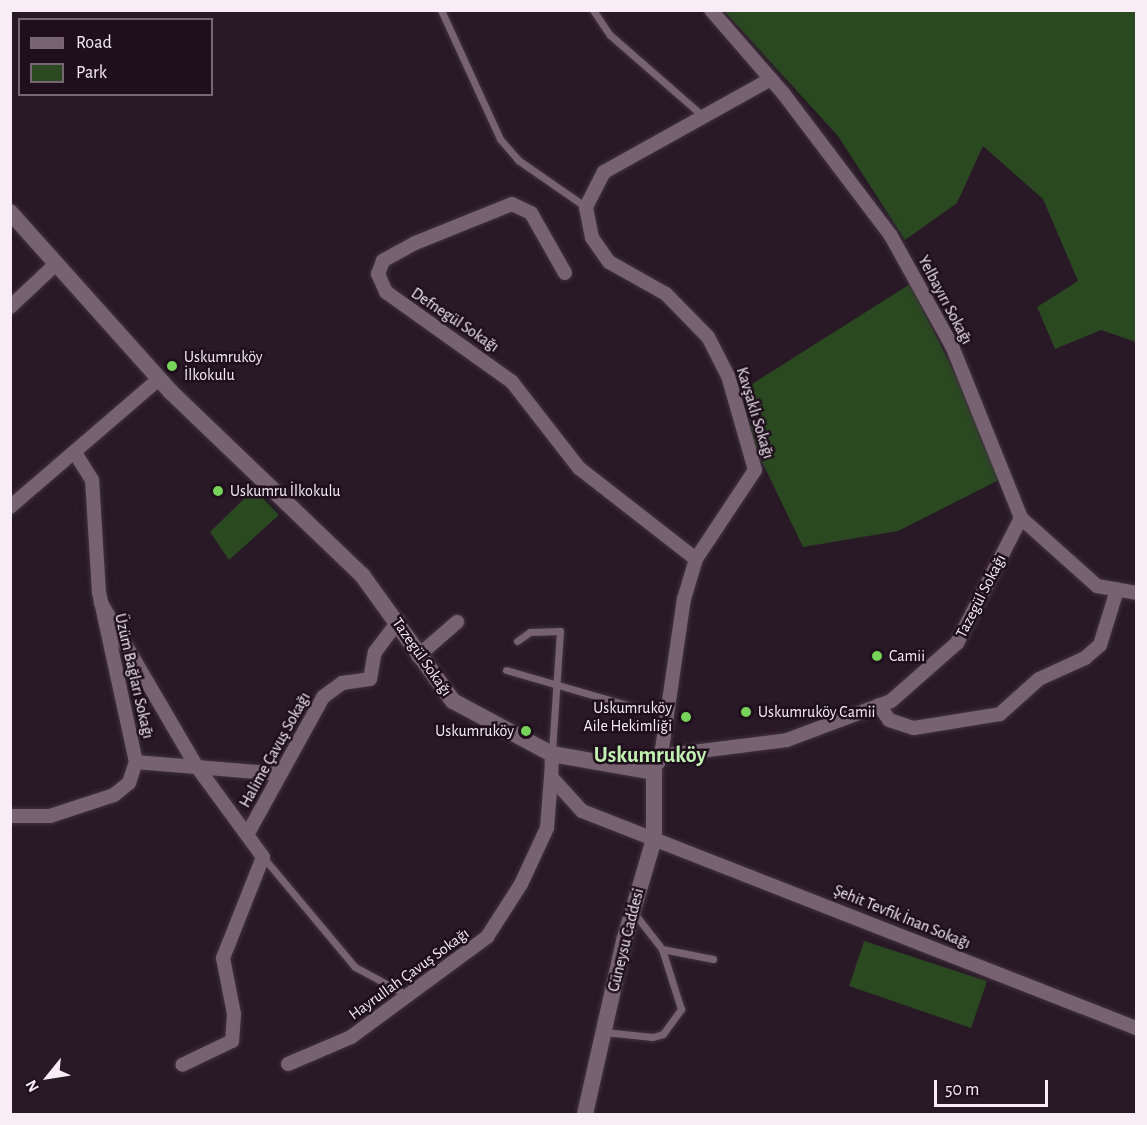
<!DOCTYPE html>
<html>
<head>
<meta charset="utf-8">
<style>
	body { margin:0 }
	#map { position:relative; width:1147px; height:1125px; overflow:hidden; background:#291826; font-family:"Alegreya Sans",sans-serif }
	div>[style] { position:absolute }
	.green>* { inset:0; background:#2a4921 }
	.roads { filter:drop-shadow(0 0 2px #3f323d) drop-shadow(0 0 2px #3f323d) }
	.service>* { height:7px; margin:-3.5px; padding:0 3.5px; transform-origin:3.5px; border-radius:3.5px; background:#776272 }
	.minor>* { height:14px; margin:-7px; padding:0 7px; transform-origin:7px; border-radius:7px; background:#776272 }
	.tertiary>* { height:16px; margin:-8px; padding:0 8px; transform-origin:8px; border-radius:8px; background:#776272 }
	.dots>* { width:16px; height:16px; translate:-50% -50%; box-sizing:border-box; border:3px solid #1f0f1d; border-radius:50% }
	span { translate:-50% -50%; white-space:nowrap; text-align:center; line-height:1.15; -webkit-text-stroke:5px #1f0f1d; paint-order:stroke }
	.street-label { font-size:16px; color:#f8ecf5 }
	.poi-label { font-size:16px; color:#f8ecf5 }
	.left { translate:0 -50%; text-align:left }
	.right { translate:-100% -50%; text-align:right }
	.district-label { font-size:22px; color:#c0f1b1; font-weight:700 }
	.frame { position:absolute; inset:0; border:12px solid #f8ecf5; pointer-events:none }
	.legend { position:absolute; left:18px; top:18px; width:195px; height:78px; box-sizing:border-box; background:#1f0f1d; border:2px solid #766773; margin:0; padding:8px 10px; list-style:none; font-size:18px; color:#f8ecf5 }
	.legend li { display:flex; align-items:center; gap:12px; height:30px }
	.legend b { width:30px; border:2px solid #766773 }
	.north { position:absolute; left:18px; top:1047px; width:60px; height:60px; -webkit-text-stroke:4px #1f0f1d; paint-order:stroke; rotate:240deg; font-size:16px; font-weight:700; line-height:24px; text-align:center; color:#f8ecf5 }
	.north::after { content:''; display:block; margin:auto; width:21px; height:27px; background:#f8ecf5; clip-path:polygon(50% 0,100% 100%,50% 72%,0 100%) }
	.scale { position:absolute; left:934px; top:1080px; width:114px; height:27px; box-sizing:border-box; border:3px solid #f8ecf5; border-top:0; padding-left:8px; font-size:18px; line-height:21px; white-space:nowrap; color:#f8ecf5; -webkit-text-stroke:4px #1f0f1d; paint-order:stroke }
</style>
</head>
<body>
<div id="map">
	<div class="green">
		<div style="clip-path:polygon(724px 11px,1136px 11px,1136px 342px,1101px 330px,1055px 349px,1037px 307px,1078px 281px,1043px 199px,983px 146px,957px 203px,905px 240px,838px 136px)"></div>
		<div style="clip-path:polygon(910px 284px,956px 376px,999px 480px,898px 531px,803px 547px,753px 443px,746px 388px)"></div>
		<div style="clip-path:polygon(254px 489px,279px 515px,229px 560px,210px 532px)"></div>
		<div style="clip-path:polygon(864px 941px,987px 981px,971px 1028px,849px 986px)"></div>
	</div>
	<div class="roads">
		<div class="service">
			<div style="left:441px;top:10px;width:142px;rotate:65.4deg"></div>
			<div style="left:500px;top:139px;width:28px;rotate:49deg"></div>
			<div style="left:518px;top:160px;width:83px;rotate:34.7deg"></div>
			<div style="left:593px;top:10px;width:30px;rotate:56deg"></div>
			<div style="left:610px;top:35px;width:123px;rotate:41.1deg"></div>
			<div style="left:517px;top:641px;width:16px;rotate:-35deg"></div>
			<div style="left:530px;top:632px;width:30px;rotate:-2deg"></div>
			<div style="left:560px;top:631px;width:122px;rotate:93.8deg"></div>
			<div style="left:506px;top:670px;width:141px;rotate:16.1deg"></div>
			<div style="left:263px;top:857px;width:143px;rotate:50.1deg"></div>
			<div style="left:355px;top:967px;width:61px;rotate:28.2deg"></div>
			<div style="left:662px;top:949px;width:52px;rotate:11.1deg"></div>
			<div style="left:604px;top:1032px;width:49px;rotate:5.8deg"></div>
			<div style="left:653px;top:1037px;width:10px;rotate:-17deg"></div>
			<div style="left:663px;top:1034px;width:31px;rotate:-54deg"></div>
			<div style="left:681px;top:1009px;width:63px;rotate:-107.6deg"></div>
			<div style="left:662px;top:949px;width:46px;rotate:-127.9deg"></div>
		</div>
		<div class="minor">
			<div style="left:711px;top:10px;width:110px;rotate:49.1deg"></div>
			<div style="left:783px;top:93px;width:179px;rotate:52.9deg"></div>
			<div style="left:891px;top:236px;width:126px;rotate:61deg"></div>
			<div style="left:952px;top:346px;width:185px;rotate:68.1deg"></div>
			<div style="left:1021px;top:518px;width:102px;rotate:41.8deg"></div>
			<div style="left:1097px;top:586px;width:40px;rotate:10deg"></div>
			<div style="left:565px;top:273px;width:69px;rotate:-119.5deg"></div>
			<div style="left:531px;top:213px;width:21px;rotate:-155deg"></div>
			<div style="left:512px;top:204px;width:105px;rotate:158.1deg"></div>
			<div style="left:415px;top:243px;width:37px;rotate:151deg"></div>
			<div style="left:383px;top:261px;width:14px;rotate:111deg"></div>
			<div style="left:378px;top:274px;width:20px;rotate:66deg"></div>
			<div style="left:386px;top:292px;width:155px;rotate:35.5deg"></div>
			<div style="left:512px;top:382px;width:109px;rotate:52.1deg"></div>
			<div style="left:579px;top:468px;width:148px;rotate:37.9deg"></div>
			<div style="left:10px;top:307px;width:63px;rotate:-43.1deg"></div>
			<div style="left:10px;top:507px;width:196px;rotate:-40.7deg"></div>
			<div style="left:101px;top:603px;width:186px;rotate:59.7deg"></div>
			<div style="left:195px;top:764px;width:115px;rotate:53.8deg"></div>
			<div style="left:263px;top:857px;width:109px;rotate:111.6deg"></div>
			<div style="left:223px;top:958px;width:57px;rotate:78.9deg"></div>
			<div style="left:234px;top:1014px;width:27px;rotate:94deg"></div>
			<div style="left:232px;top:1041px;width:55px;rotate:154.4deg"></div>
			<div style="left:418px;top:656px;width:52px;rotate:-41.1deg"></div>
			<div style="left:879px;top:705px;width:18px;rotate:56deg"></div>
			<div style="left:889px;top:720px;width:26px;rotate:18deg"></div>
			<div style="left:914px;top:728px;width:87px;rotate:-9.2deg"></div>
			<div style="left:1000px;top:714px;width:52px;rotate:-41.9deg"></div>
			<div style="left:1039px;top:679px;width:51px;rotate:-24.5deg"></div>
			<div style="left:1085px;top:658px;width:20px;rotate:-41deg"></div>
			<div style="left:1100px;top:645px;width:58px;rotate:-72.8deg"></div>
			<div style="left:552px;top:754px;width:23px;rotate:92deg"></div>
			<div style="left:551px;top:777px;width:46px;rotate:47.6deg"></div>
			<div style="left:582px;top:811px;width:595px;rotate:21.39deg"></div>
			<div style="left:661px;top:756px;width:159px;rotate:-81.7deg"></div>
			<div style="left:684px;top:599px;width:42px;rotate:-73.3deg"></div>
			<div style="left:696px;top:559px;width:107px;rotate:-56.5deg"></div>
			<div style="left:755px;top:470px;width:98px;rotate:-106deg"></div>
			<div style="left:728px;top:376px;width:44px;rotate:-117.1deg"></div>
			<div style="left:708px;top:337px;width:60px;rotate:-134.3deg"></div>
			<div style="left:666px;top:294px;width:65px;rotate:-150.7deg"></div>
			<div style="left:609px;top:262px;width:29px;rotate:-125deg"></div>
			<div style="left:592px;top:238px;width:32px;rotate:-101deg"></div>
			<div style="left:586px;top:207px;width:39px;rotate:-63deg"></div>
			<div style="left:604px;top:172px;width:191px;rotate:-29.1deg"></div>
			<div style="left:136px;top:762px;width:145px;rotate:4.7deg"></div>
			<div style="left:658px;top:763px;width:8px;rotate:-67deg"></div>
			<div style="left:661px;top:756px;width:127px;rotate:-7.2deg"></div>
			<div style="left:787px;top:740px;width:111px;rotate:-20.6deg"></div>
			<div style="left:891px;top:701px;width:88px;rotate:-41.3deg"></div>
			<div style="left:957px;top:643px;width:140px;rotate:-62.9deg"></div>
			<div style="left:10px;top:816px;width:40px"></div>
			<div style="left:50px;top:816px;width:67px;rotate:-18.2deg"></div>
			<div style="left:114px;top:795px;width:19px;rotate:-39deg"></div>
			<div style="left:129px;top:783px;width:22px;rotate:-72deg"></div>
			<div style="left:136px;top:762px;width:173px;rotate:-102.3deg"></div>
			<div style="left:99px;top:593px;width:113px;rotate:-93.5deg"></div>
			<div style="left:92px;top:480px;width:31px;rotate:-122deg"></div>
			<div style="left:248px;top:833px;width:155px;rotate:-61.1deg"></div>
			<div style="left:323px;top:697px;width:24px;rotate:-36deg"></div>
			<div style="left:342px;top:683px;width:28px;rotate:-8deg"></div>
			<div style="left:370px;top:679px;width:27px;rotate:-80deg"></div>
			<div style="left:375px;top:652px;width:39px;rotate:-53deg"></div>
			<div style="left:288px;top:1064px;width:69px;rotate:-23.2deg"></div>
			<div style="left:351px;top:1037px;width:169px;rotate:-36.3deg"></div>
			<div style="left:487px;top:937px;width:63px;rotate:-57.3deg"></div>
			<div style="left:521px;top:884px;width:62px;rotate:-65.1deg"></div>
			<div style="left:547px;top:828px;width:51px;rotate:-85.5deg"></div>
		</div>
		<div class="tertiary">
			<div style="left:10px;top:212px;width:241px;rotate:48.2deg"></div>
			<div style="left:171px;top:392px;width:265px;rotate:43.8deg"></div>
			<div style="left:362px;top:575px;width:155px;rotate:54.2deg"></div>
			<div style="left:453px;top:701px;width:112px;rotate:28.2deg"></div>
			<div style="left:552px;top:754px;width:104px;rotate:10deg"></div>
			<div style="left:654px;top:772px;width:67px;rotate:90deg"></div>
			<div style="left:654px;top:839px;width:106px;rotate:106.4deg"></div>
			<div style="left:624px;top:941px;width:177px;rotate:102.7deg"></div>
		</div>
	</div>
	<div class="dots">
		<div style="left:172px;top:366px;background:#77d259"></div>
		<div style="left:218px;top:491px;background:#77d259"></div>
		<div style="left:877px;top:656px;background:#77d259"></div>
		<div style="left:746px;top:712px;background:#77d259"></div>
		<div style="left:686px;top:717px;background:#77d259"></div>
		<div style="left:526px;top:731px;background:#77d259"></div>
	</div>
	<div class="street-label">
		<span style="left:945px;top:300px;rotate:62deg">Yelbayırı Sokağı</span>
		<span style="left:455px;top:320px;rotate:34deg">Defnegül Sokağı</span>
		<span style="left:755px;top:413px;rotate:73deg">Kavşaklı Sokağı</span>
		<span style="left:981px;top:596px;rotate:-63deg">Tazegül Sokağı</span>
		<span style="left:422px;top:657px;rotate:55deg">Tazegül Sokağı</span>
		<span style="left:134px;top:676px;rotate:77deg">Üzüm Bağları Sokağı</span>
		<span style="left:275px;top:750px;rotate:-61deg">Halime Çavuş Sokağı</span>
		<span style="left:902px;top:917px;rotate:22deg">Şehit Tevfik İnan Sokağı</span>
		<span style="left:626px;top:940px;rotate:-76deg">Güneysu Caddesi</span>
		<span style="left:409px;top:974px;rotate:-36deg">Hayrullah Çavuş Sokağı</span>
	</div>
	<div class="poi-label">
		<span class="left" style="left:184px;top:366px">Uskumruköy<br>İlkokulu</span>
		<span class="left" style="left:230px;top:491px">Uskumru İlkokulu</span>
		<span class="left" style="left:889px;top:656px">Camii</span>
		<span class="right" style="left:672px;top:717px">Uskumruköy<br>Aile Hekimliği</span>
		<span class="left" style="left:758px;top:712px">Uskumruköy Camii</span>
		<span class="right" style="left:514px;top:731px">Uskumruköy</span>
	</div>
	<div class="district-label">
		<span style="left:650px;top:756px">Uskumruköy</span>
	</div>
	<div class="frame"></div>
	<ul class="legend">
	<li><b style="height:8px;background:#776272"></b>Road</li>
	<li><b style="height:16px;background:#2a4921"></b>Park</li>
	</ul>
	<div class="north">N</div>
	<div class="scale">50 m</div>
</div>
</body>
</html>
